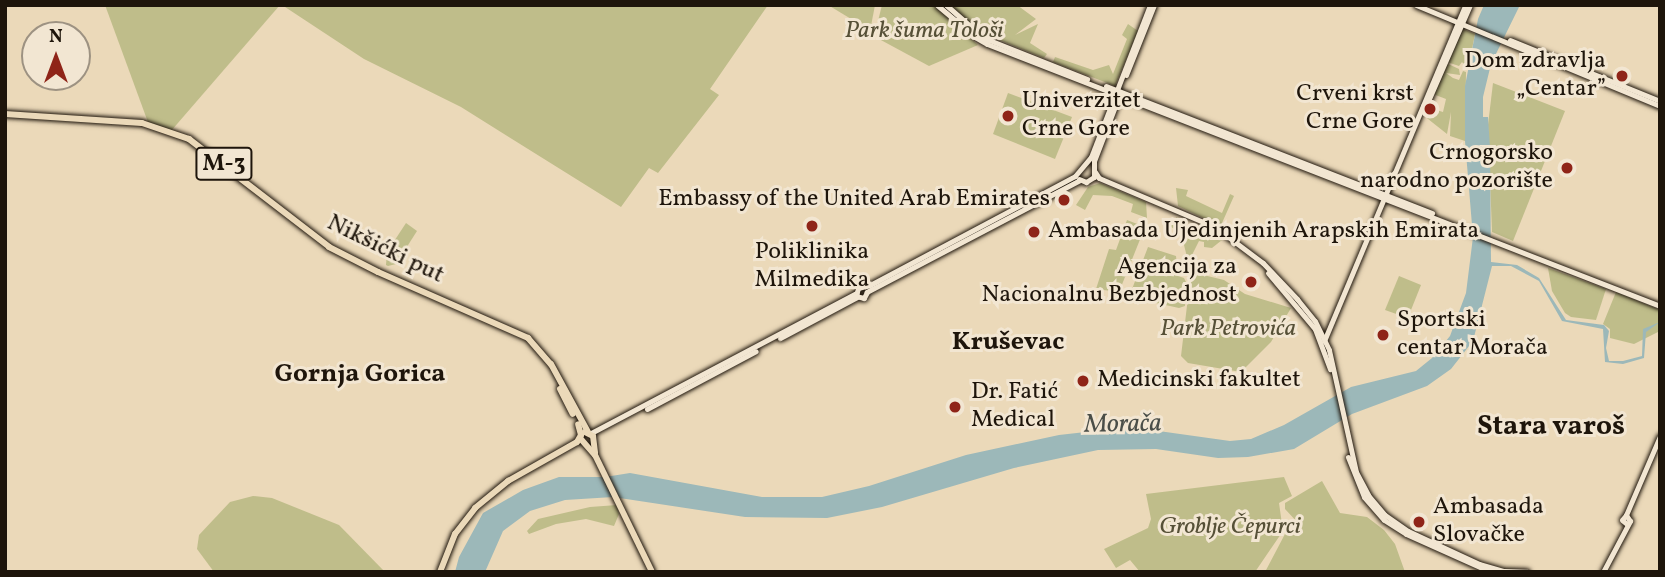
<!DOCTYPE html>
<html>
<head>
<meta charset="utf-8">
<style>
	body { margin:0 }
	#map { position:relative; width:1665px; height:577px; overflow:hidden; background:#ebd9b9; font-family:Vollkorn,serif }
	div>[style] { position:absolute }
	.green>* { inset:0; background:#bfbd8a }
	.water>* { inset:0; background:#9cb8b9 }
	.roads { filter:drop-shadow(0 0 2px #1e150b) drop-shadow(0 0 2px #1e150b) }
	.secondary>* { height:5px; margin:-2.5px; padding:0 2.5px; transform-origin:2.5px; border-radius:2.5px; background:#f2e6d2 }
	.primary>* { height:6px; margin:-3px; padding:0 3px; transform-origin:3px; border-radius:3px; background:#ebd9b9 }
	.dots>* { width:19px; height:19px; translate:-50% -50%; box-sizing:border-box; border:4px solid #f2e6d2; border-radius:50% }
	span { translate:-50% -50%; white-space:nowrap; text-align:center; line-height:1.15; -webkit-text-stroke:6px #f2e6d2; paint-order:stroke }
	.shield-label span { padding:2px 5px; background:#f2e6d2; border:2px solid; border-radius:5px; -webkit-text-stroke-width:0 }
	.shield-label { font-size:23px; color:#1e150b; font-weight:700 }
	.park-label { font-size:24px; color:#565037; font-style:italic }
	.poi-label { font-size:24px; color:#1e150b }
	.right { translate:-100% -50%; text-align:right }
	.left { translate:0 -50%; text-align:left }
	.street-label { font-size:24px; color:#1e150b }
	.neighbourhood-label { font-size:26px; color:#1e150b; font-weight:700 }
	.water-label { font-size:26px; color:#4a4e48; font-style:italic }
	.quarter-label { font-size:28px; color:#1e150b; font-weight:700 }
	.frame { position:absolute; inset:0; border:7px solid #1e150b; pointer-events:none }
	.north { position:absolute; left:21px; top:21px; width:70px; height:70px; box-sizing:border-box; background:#f2e6d2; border:2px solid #9d9282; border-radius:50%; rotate:0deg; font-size:19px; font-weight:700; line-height:28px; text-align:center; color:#1e150b }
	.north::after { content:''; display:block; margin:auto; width:24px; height:32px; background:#8f2418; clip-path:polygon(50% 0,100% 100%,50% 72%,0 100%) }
</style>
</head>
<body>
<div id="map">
	<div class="green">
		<div style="clip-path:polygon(105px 5px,280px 5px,171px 131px,149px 125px)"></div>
		<div style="clip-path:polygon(282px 5px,768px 5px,710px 89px,719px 95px,658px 173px,649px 168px,621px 207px,461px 107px,364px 59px)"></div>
		<div style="clip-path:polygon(828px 5px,875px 5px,871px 26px,866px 28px)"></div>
		<div style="clip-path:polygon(882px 5px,934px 5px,978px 45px,929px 66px,879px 39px,876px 29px)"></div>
		<div style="clip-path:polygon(948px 5px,1017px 5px,1036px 19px,1015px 35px,1038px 24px,1030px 43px,1047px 54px,1044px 58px,975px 30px)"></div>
		<div style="clip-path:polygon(1128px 24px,1138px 31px,1115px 86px,1053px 62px,1055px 57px,1093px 70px,1109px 65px,1113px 74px,1127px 39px,1122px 35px)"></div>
		<div style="clip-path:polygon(1463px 29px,1475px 34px,1468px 69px,1462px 62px,1459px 66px,1447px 62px)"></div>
		<div style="clip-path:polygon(1446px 63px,1459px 69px,1460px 75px,1446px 73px,1453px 78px,1459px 80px,1463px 71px,1466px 72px,1465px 141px,1450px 136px,1451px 112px,1447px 134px,1423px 115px,1430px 115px,1433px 109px,1443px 112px,1446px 99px,1433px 94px)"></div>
		<div style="clip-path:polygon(1493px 83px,1565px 111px,1513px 241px,1492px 232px,1488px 125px)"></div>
		<div style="clip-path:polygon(1008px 93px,1072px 117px,1055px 159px,993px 134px)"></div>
		<div style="clip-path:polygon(1100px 183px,1146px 202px,1147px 218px,1131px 212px,1133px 204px,1112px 196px,1093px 195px,1085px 210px,1076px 205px,1088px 187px)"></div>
		<div style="clip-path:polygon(1176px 188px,1188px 190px,1186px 196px,1222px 213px,1230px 194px,1234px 196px,1222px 223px,1226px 225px,1224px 228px,1178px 206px)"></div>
		<div style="clip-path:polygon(1177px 217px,1176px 225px,1188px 227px,1193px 233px,1199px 225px,1222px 240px,1212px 248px,1204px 247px,1204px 242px,1199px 241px,1191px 257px,1187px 257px,1184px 245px,1187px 235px,1167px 225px)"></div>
		<div style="clip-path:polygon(1127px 220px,1145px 227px,1119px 292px,1096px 289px,1109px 249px,1116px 250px)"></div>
		<div style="clip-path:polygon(406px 223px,417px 231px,396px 264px,388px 266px,386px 265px,387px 252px)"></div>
		<div style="clip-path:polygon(1148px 247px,1176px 256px,1178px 276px,1184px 278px,1186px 282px,1185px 306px,1179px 308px,1129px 297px)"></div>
		<div style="clip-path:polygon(1548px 268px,1606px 289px,1596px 320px,1571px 317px,1565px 313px,1552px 291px)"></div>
		<div style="clip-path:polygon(1191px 272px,1224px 280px,1245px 294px,1291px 308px,1271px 342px,1241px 372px,1188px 363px,1181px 356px)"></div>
		<div style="clip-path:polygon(1399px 276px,1421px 285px,1411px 310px,1405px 317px,1385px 310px)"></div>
		<div style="clip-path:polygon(1616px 292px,1660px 310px,1660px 331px,1634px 344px,1610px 338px,1610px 329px,1603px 324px)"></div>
		<div style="clip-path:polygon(1284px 477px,1292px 496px,1279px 503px,1283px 531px,1255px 572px,1140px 572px,1130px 560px,1116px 568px,1104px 549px,1148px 528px,1151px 519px,1146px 494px)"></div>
		<div style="clip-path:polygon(1322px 481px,1340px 513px,1367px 517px,1384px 530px,1395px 544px,1405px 572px,1265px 572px,1285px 534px,1299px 524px,1285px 509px,1285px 503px)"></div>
		<div style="clip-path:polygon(253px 496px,272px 498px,339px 525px,385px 572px,214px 572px,197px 549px,199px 535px,230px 502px)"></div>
		<div style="clip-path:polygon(617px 505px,619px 514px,614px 526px,586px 519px,556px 524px,529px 534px,527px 531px,538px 519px,590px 507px)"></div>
	</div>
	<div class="water">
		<div style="clip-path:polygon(1484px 5px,1520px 5px,1491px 64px,1483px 97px,1483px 117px,1488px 117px,1490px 148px,1491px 262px,1517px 265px,1539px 278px,1566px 320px,1604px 325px,1609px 331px,1606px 348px,1609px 361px,1623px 361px,1642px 356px,1643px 329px,1660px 322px,1646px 332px,1644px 358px,1623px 364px,1605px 362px,1603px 329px,1562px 321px,1539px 281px,1511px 266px,1492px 266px,1473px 341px,1451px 369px,1427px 386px,1352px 414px,1294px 449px,1248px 457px,1218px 458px,1156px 449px,1098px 450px,1014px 468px,882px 507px,827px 518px,745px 517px,613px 497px,565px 500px,530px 511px,503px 531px,485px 572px,455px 572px,459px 557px,483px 513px,523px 490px,559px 477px,605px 477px,630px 473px,762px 497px,822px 497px,869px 486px,966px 455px,1059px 435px,1130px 427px,1230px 441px,1251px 439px,1284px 425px,1351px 387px,1416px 371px,1432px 358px,1450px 336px,1466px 293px,1473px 237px,1465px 141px,1465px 86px,1478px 19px)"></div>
	</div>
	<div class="roads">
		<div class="secondary">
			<div style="left:937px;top:5px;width:50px;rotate:40.1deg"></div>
			<div style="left:975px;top:37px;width:14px;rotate:30deg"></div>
			<div style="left:987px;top:44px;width:722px;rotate:21.27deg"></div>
			<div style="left:946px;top:5px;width:50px;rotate:41deg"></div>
			<div style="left:984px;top:38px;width:111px;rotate:21.7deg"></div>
			<div style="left:1416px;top:5px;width:264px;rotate:22.5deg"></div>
			<div style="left:1510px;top:40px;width:162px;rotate:22.1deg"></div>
			<div style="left:1126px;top:75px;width:75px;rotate:-68.2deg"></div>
			<div style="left:1106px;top:86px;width:350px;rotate:21.3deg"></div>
			<div style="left:1425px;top:108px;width:112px;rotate:-66.4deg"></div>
			<div style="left:1095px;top:172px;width:7px;rotate:56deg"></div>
			<div style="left:1099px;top:178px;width:126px;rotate:22.9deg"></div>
			<div style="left:1215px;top:227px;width:60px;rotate:36.9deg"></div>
			<div style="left:1263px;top:263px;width:50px;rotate:46.6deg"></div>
			<div style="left:1297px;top:299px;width:28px;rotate:51deg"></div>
			<div style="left:1315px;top:321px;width:32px;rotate:64deg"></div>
			<div style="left:1329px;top:350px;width:125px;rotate:77.5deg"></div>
			<div style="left:1356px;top:472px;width:26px;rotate:62deg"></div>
			<div style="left:1368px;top:495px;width:26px;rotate:50deg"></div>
			<div style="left:1385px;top:515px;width:28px;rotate:35deg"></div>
			<div style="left:1408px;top:531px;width:78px;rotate:24.9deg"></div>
			<div style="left:1479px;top:564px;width:26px;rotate:16deg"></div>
			<div style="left:1504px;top:571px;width:23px;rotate:2deg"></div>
			<div style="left:1079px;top:179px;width:8px;rotate:23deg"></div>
			<div style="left:1086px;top:182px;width:9px;rotate:-32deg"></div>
			<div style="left:1094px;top:177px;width:16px;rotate:-90deg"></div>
			<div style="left:1094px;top:161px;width:64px;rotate:-69deg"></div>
			<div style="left:1080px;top:180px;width:241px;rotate:152.3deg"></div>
			<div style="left:867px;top:292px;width:7px;rotate:117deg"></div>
			<div style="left:864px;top:298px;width:8px;rotate:-166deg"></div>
			<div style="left:856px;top:296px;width:8px;rotate:-76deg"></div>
			<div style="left:858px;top:288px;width:12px;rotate:-14deg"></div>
			<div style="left:870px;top:285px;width:232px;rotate:-28deg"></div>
			<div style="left:1075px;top:176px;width:25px;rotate:-50deg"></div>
			<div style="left:1091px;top:157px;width:163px;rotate:-68.8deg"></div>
			<div style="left:1268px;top:273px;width:73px;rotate:50deg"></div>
			<div style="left:1315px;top:329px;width:43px;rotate:69.4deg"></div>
			<div style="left:780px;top:338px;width:87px;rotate:-28deg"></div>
			<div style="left:1324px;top:341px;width:364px;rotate:-67.2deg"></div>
			<div style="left:647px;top:409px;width:123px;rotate:-28deg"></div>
			<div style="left:591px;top:433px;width:300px;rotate:-27.8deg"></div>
			<div style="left:1348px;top:457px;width:43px;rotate:68.2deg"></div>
			<div style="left:1364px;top:497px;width:30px;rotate:49deg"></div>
			<div style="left:1384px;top:520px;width:26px;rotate:32deg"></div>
			<div style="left:1406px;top:534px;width:93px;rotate:24.1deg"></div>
			<div style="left:1626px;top:515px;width:86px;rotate:-66.7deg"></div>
			<div style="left:1603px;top:572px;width:58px;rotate:-62.1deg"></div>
			<div style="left:1630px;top:521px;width:7px;rotate:-124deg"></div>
			<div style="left:1626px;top:515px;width:6px;rotate:129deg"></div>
			<div style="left:1622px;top:520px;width:6px;rotate:39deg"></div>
		</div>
		<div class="primary">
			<div style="left:5px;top:114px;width:137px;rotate:3.8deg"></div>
			<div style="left:142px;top:123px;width:50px;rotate:18.8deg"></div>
			<div style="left:189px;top:139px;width:177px;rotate:37.6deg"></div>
			<div style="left:329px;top:247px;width:55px;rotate:27deg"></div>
			<div style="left:378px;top:272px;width:164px;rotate:23.7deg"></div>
			<div style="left:528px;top:338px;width:35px;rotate:49deg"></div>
			<div style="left:551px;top:364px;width:77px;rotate:61.4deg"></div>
			<div style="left:560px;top:389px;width:28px;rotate:63deg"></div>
			<div style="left:585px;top:432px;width:9px;rotate:27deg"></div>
			<div style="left:593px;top:436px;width:17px;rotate:83deg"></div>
			<div style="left:580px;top:438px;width:23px;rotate:49deg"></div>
			<div style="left:595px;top:455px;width:130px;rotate:64deg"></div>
			<div style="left:440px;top:572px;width:41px;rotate:-68.5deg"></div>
			<div style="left:455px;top:534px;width:33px;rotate:-52deg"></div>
			<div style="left:475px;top:508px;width:43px;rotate:-39.3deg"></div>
			<div style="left:508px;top:481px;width:79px;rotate:-29.5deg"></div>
			<div style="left:577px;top:442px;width:8px;rotate:-60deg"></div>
			<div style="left:581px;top:435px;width:11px;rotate:-105deg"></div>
		</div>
	</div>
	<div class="dots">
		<div style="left:1622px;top:76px;background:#8f2418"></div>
		<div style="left:1430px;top:109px;background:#8f2418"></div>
		<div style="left:1008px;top:116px;background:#8f2418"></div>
		<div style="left:1567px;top:168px;background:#8f2418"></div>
		<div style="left:1064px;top:200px;background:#8f2418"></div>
		<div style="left:812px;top:226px;background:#8f2418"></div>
		<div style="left:1034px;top:232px;background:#8f2418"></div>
		<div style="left:1251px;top:282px;background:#8f2418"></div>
		<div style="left:1383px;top:335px;background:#8f2418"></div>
		<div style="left:1083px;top:381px;background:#8f2418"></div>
		<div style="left:955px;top:407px;background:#8f2418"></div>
		<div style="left:1419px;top:522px;background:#8f2418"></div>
	</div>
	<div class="shield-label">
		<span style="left:224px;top:164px">M-3</span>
	</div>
	<div class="park-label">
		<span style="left:924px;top:32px">Park šuma Tološi</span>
		<span style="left:1228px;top:330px">Park Petrovića</span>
		<span style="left:1230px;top:528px">Groblje Čepurci</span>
	</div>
	<div class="poi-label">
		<span class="right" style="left:1606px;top:76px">Dom zdravlja<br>„Centar”</span>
		<span class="right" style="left:1414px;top:109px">Crveni krst<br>Crne Gore</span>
		<span class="left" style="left:1022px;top:116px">Univerzitet<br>Crne Gore</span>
		<span class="right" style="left:1553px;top:168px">Crnogorsko<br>narodno pozorište</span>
		<span class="right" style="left:1050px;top:200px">Embassy of the United Arab Emirates</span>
		<span class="left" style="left:1048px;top:232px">Ambasada Ujedinjenih Arapskih Emirata</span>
		<span style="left:812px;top:267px">Poliklinika<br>Milmedika</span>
		<span class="right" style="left:1237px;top:282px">Agencija za<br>Nacionalnu Bezbjednost</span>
		<span class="left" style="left:1397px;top:335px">Sportski<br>centar Morača</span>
		<span class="left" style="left:1097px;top:381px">Medicinski fakultet</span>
		<span class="left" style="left:971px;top:407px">Dr. Fatić<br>Medical</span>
		<span class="left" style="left:1433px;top:522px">Ambasada<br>Slovačke</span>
	</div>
	<div class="street-label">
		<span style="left:385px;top:250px;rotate:26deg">Nikšićki put</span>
	</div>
	<div class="neighbourhood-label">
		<span style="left:1008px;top:343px">Kruševac</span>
		<span style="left:360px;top:375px">Gornja Gorica</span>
	</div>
	<div class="water-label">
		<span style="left:1123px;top:425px;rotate:-1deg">Morača</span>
	</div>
	<div class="quarter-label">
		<span style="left:1551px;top:427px">Stara varoš</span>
	</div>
	<div class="frame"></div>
	<div class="north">N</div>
</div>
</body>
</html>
